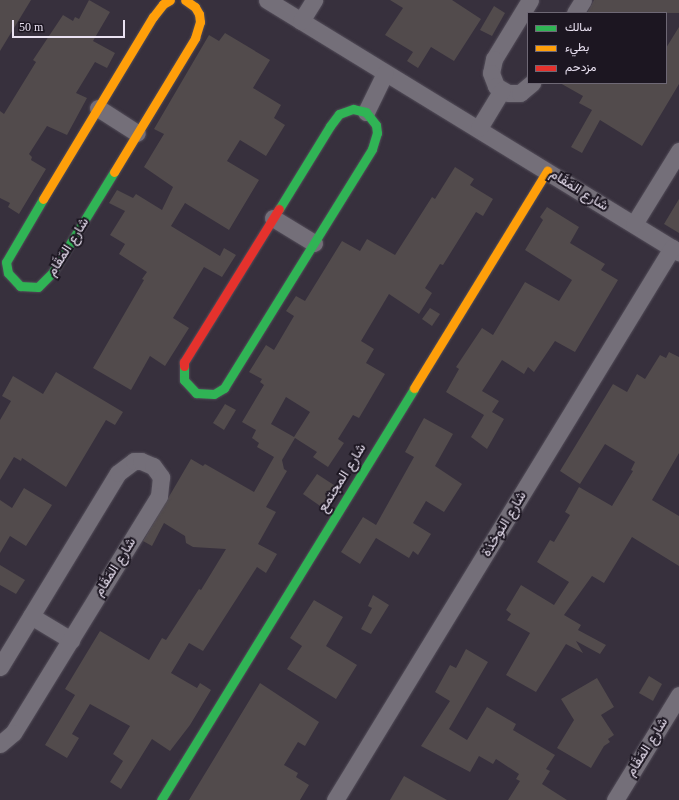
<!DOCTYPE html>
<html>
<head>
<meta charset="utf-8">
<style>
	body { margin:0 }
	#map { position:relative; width:679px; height:800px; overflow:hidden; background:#37303d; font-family:"Times New Roman",Vazirmatn,serif }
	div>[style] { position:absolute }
	.building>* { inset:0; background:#524b4c }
	.roads { filter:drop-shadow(0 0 1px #534d59) drop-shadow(0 0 1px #534d59) }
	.street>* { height:17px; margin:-8.5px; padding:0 8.5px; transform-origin:8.5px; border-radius:8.5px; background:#746f79 }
	.fast>* { height:9px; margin:-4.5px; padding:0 4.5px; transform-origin:4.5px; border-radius:4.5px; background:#30b455 }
	.slow>* { height:9px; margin:-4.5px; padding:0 4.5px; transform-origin:4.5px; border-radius:4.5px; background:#ff9f0a }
	.jam>* { height:9px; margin:-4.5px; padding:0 4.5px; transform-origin:4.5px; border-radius:4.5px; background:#e5322d }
	span { translate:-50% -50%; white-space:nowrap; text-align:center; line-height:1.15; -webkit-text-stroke:4px #1c1621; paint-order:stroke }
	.street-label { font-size:14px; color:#eae2f2 }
	.legend { position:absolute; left:527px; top:12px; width:140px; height:72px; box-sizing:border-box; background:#1c1621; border:1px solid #6e6875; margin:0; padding:5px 7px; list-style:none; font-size:12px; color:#eae2f2 }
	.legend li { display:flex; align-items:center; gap:8px; height:20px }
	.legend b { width:20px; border:1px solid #6e6875 }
	.scale { position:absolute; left:12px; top:20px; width:113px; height:18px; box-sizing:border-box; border:2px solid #eae2f2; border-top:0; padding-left:5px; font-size:12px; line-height:14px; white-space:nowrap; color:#eae2f2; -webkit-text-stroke:3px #1c1621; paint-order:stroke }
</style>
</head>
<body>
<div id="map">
	<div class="building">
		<div style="clip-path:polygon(0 0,31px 0,0 51px)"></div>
		<div style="clip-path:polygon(89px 0,110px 12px,93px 41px,115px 53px,107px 68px,95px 62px,76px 93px,87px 98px,67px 135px,47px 126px,29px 154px,32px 157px,31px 160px,46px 169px,19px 214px,8px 207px,10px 203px,0 198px,0 111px,4px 114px,36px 62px,33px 60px,63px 15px,73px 21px,75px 17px,79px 19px)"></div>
		<div style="clip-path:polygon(390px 0,452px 0,481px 19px,454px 61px,431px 47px,418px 68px,407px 61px,413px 52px,385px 35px,403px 8px)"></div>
		<div style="clip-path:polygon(594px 0,679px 0,679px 13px,587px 13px)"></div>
		<div style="clip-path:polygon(494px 6px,505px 13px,492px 36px,480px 30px)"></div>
		<div style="clip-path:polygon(679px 27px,679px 84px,642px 146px,600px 120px,582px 153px,571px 147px,592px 110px,579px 103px,583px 96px,560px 83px,666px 83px,666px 48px)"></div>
		<div style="clip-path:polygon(225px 33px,270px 60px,253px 88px,281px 105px,274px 118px,285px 125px,266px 156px,240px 140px,227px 161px,259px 180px,229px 230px,185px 203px,171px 226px,220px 256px,224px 248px,236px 255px,222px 277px,204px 267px,173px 318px,189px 328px,165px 366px,150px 356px,131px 390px,93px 368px,144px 280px,142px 279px,147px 272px,119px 254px,125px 244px,110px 235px,125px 211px,109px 203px,117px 190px,133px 198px,136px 194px,162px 210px,173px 187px,144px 167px,164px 134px,154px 129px,209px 35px,219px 41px)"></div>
		<div style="clip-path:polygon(evenodd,455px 167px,474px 179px,470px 185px,493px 199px,483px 216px,476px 212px,443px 265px,440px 264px,425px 288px,432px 293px,419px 314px,389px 294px,361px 341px,374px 349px,366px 363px,385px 374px,359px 418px,353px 415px,338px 439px,344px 443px,328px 467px,313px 457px,317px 452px,295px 438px,282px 460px,284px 469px,287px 471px,266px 507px,276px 512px,258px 544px,277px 554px,266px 573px,257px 567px,203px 651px,189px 643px,171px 673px,197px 688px,200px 683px,211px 690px,190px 725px,170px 751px,152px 739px,121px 789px,110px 782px,123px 761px,113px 754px,130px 726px,90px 704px,72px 734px,79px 738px,67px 758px,45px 745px,75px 695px,65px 689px,100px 631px,149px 660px,162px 638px,166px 640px,199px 589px,201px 590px,226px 549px,193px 547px,186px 543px,185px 536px,164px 523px,152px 546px,143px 541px,191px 459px,203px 466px,205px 464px,254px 492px,274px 457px,257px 447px,259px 443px,252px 438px,256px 430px,242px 422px,264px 385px,260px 382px,262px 379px,249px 372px,266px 345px,274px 350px,294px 316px,286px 311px,296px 296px,305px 301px,342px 241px,360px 251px,367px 239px,395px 255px,432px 197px,435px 199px,455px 167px,286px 397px,310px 412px,294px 437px,271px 424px,286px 397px)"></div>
		<div style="clip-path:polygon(679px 199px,679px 233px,664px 224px)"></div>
		<div style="clip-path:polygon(547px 207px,579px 227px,570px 243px,605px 264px,601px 270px,618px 280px,575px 352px,555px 341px,534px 372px,528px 367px,524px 374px,502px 360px,482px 391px,499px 401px,492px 412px,504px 419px,487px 449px,471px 437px,484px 415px,446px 392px,459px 369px,456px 367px,482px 328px,493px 335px,525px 282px,559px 301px,572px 280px,525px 250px,543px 220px,540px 217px)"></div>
		<div style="clip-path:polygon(430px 308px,440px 314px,432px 326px,422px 319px)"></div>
		<div style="clip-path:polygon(669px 352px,679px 357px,679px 453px,652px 500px,679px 516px,679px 566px,632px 537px,604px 583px,592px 576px,564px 615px,581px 625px,578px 630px,606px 645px,600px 654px,576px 641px,583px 653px,566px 644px,536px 692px,506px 675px,530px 633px,507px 620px,511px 614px,506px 610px,521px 585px,554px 605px,569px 582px,537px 562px,550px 540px,554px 542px,570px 515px,565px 512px,579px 487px,612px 506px,633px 471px,631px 470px,635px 462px,605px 444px,580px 484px,560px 471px,613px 384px,627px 392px,637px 374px,645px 379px,660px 355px,666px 358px)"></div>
		<div style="clip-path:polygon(56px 372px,123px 412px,115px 425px,106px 420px,66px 487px,22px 458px,21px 461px,14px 457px,0 480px,0 420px,11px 401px,2px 396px,13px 376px,43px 394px)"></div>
		<div style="clip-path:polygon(225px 404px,236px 410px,224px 430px,213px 423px)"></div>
		<div style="clip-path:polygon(424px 418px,453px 434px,435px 466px,462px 484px,444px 512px,426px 501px,413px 523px,431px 534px,418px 555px,413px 551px,409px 558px,376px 538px,360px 564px,341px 552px,363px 517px,376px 525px,414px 457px,405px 452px)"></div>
		<div style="clip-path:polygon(317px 474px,337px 487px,323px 508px,303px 494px)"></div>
		<div style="clip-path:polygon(24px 488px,52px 505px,26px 546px,10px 536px,0 553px,0 500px,12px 508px)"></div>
		<div style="clip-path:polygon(0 565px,25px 580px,16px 594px,0 585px)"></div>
		<div style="clip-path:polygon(373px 595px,389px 605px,371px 634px,361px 629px,372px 608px,368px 606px)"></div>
		<div style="clip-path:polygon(314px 600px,343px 617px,326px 646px,357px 665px,336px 699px,287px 669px,302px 646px,290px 638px)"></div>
		<div style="clip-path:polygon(466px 649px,488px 662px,449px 729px,467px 740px,487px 707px,516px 724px,513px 730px,555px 755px,546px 769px,550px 771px,542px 784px,567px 800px,508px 800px,520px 781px,516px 779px,519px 774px,496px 759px,493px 764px,479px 756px,470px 772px,421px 746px,450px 701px,435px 692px,450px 665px,456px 668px)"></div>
		<div style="clip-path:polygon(649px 676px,662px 684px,653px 701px,639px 693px)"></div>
		<div style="clip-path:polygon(597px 678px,614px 707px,601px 715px,614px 735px,608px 739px,610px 742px,604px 746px,591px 768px,557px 748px,574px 720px,561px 699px)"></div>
		<div style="clip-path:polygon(260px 683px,319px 722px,305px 746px,298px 742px,284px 765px,298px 773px,296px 777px,309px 785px,300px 800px,189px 800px)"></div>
		<div style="clip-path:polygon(404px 776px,447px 800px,390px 800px)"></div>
	</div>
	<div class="roads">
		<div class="street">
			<div style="left:267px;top:0;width:483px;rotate:31.5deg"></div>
			<div style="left:530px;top:0;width:69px;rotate:121.4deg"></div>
			<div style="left:494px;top:59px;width:14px;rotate:102deg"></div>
			<div style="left:491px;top:73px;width:14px;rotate:69deg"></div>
			<div style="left:496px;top:86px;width:14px;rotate:30deg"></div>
			<div style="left:508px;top:93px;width:12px"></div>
			<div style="left:520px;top:93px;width:16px;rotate:-40deg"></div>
			<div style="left:575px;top:13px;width:15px;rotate:-58deg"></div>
			<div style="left:301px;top:21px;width:25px;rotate:-58deg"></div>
			<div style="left:98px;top:108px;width:46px;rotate:32.7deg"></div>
			<div style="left:366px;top:112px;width:43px;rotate:-64deg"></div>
			<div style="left:479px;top:128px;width:44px;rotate:-58.8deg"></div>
			<div style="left:273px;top:218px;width:48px;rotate:31.4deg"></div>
			<div style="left:634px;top:224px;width:86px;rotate:-58.3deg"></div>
			<div style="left:31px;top:616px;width:47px;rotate:31deg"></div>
			<div style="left:0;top:667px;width:227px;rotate:-58.7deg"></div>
			<div style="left:118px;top:473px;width:20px;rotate:-37deg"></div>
			<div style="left:134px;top:461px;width:7px"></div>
			<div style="left:141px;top:461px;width:13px;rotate:23deg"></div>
			<div style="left:153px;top:466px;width:14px;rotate:54deg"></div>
			<div style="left:161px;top:477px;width:19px;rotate:96deg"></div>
			<div style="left:159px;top:496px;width:278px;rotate:121.6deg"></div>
			<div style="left:13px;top:733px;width:17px;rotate:140deg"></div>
			<div style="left:335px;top:800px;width:647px;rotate:-58.6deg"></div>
			<div style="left:615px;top:800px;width:123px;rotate:-58.6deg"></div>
		</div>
		<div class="fast">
			<div style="left:43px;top:199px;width:73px;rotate:120.4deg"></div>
			<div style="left:6px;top:262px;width:11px;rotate:80deg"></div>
			<div style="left:8px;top:273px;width:18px;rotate:47deg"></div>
			<div style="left:20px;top:286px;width:18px;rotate:3deg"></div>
			<div style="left:38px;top:287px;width:20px;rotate:-45deg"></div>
			<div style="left:52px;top:273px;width:119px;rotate:-58.5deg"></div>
			<div style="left:279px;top:209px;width:97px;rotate:-58.4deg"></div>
			<div style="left:330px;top:126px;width:15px;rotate:-53deg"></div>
			<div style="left:339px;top:114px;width:15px;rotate:-20deg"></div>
			<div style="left:184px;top:366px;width:14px;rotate:90deg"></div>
			<div style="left:184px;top:380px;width:18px;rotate:47deg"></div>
			<div style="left:196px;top:393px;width:18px;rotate:3deg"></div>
			<div style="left:214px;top:394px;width:12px;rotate:-31deg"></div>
			<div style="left:224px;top:388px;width:281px;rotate:-58.2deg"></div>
			<div style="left:372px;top:149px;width:17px;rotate:-73deg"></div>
			<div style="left:377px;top:133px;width:8px;rotate:-97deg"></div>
			<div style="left:376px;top:125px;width:16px;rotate:-128deg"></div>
			<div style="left:366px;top:112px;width:13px;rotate:-167deg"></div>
			<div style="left:161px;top:800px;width:483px;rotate:-58.4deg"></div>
		</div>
		<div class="slow">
			<div style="left:114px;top:172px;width:157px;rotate:-58.8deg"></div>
			<div style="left:195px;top:38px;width:17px;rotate:-73deg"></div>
			<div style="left:200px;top:22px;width:8px;rotate:-97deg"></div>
			<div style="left:199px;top:14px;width:8px;rotate:-120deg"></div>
			<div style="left:195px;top:7px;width:12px;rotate:-145deg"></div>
			<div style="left:43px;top:199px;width:213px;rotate:-58.9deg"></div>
			<div style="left:153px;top:17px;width:16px;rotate:-52deg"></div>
			<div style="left:163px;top:4px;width:8px;rotate:-30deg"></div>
			<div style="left:414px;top:388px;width:255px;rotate:-58.5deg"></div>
		</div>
		<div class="jam">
			<div style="left:184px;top:366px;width:4px;rotate:-90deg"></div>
			<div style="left:184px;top:362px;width:180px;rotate:-58.2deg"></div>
		</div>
	</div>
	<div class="street-label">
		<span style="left:579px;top:190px;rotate:32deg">شارع المَقَام</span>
		<span style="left:68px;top:247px;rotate:-58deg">شارع المَقَام</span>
		<span style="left:342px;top:478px;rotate:-58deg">شارع المجتمع</span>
		<span style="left:504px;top:524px;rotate:-59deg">شارع النوخذة</span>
		<span style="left:115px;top:567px;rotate:-58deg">شارع المَقَام</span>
		<span style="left:647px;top:747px;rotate:-58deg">شارع المَقَام</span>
	</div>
	<ul class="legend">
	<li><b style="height:5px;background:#30b455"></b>سالك</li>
	<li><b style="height:5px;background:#ff9f0a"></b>بطيء</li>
	<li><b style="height:5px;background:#e5322d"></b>مزدحم</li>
	</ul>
	<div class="scale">50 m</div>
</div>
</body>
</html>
